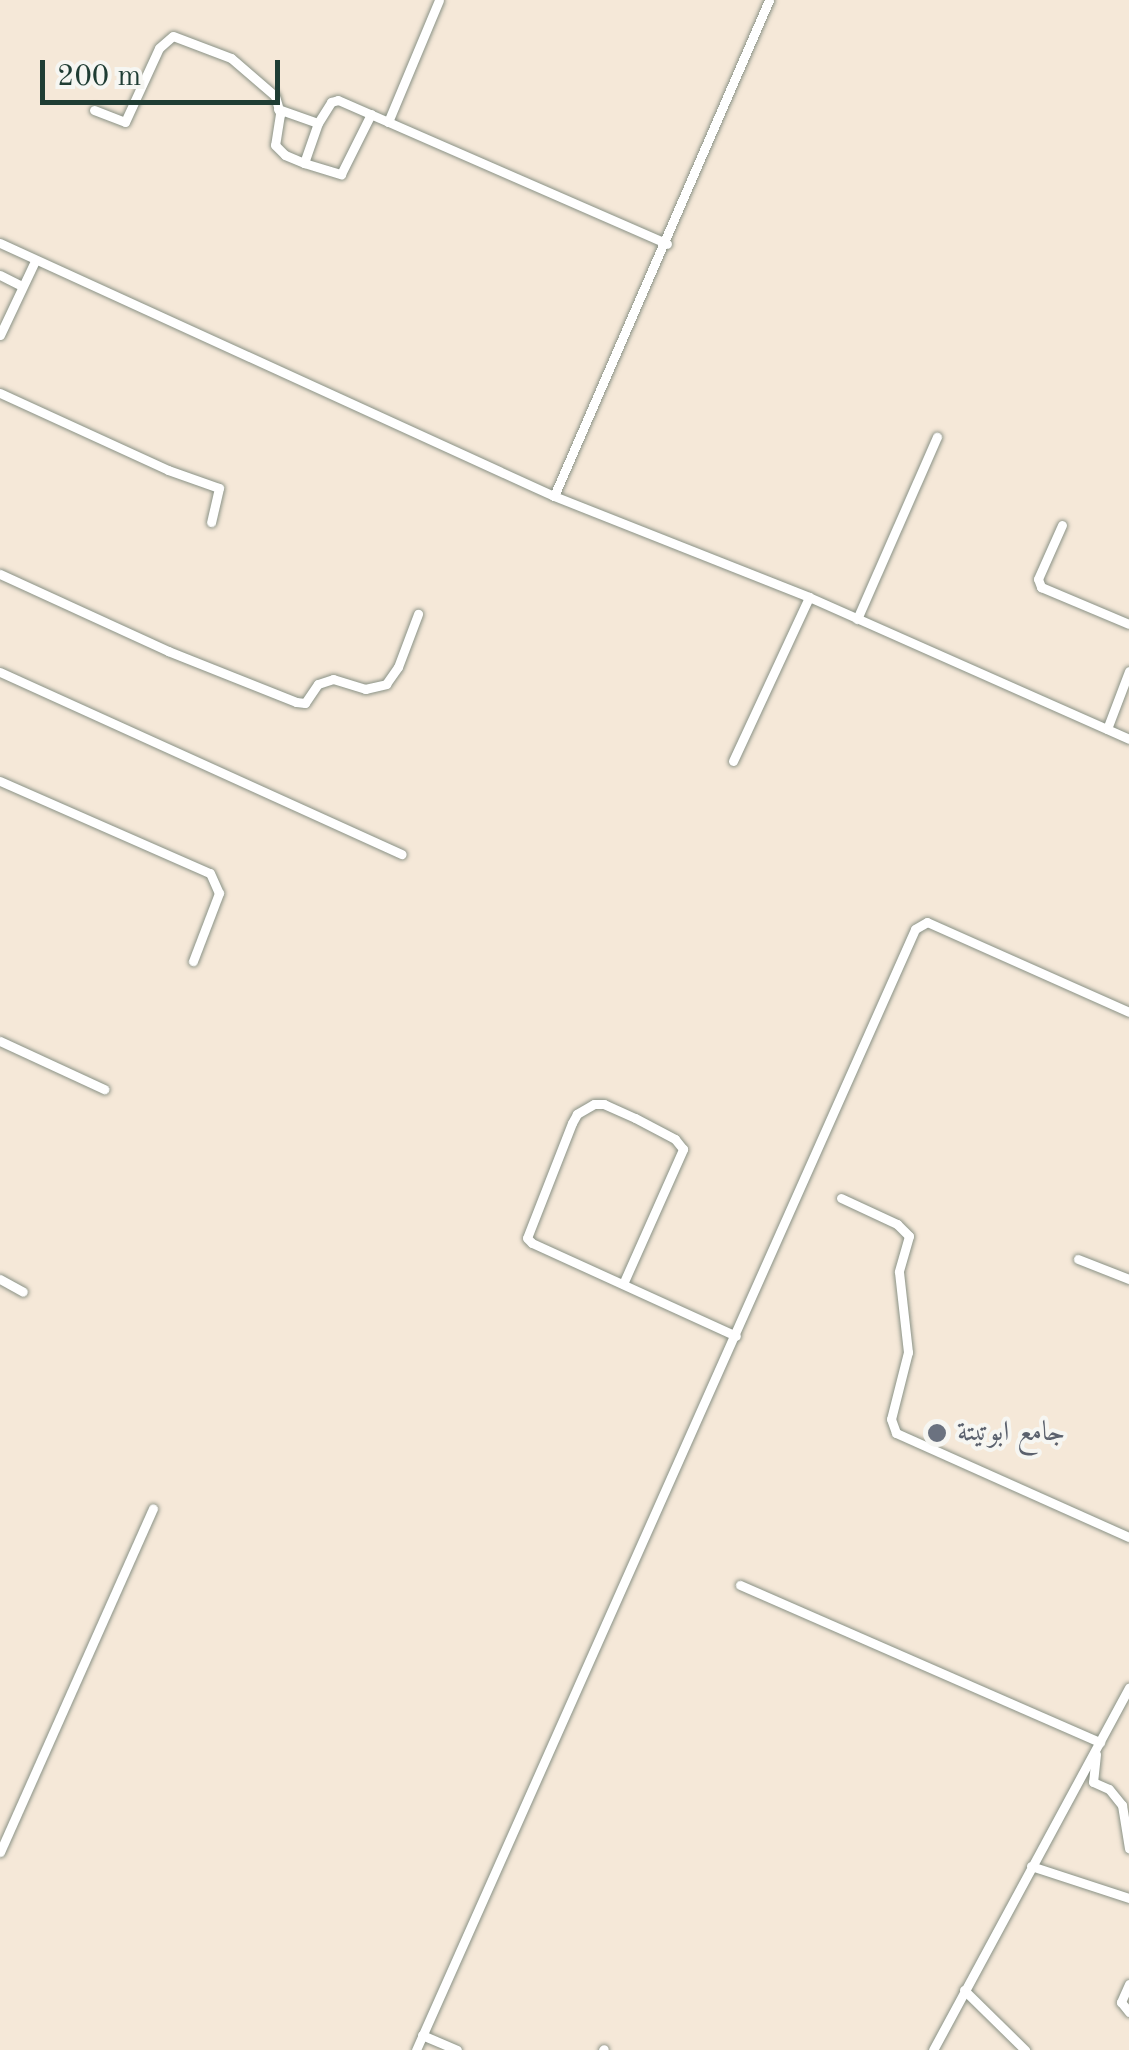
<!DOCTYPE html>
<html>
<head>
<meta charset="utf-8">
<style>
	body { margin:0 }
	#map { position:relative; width:1129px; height:2050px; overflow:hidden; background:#f5e8d8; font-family:"Old Standard TT",Amiri,serif }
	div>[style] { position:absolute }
	.roads { filter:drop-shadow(0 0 2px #8a9286) drop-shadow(0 0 2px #8a9286) }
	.minor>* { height:9px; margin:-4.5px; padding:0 4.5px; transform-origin:4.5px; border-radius:4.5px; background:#fff }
	.dots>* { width:28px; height:28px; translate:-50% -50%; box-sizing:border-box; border:5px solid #f6f6f2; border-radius:50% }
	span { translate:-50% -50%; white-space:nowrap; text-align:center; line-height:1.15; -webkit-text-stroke:8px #f6f6f2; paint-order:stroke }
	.worship-label { font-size:28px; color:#5b616d }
	.left { translate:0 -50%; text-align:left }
	.scale { position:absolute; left:40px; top:60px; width:240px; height:45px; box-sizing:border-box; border:5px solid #1f3d34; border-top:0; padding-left:12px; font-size:30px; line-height:35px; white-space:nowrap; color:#1f3d34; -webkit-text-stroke:8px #f6f6f2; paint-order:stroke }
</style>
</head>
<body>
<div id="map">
	<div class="roads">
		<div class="minor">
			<div style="left:278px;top:109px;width:42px;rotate:19.3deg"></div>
			<div style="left:94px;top:110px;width:33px;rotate:21deg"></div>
			<div style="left:125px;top:122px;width:81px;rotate:-65.3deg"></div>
			<div style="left:159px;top:48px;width:18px;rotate:-41deg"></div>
			<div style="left:173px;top:36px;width:62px;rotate:20.8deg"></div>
			<div style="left:231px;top:58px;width:58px;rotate:40.8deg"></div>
			<div style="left:275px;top:96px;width:19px;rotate:74deg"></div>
			<div style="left:280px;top:114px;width:31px;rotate:99deg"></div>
			<div style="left:275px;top:145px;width:14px;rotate:45deg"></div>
			<div style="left:285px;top:155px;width:21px;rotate:23deg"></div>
			<div style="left:304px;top:163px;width:42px;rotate:-70.7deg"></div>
			<div style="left:318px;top:123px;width:25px;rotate:-58deg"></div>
			<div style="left:331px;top:102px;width:7px;rotate:-16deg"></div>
			<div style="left:338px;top:100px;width:359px;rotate:23.6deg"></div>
			<div style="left:388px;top:122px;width:132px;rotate:-67.3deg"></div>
			<div style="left:304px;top:163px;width:39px;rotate:17deg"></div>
			<div style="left:341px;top:174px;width:67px;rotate:-63.4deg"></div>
			<div style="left:0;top:243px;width:609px;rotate:24.55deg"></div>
			<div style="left:554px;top:496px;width:274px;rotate:21.6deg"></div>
			<div style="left:809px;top:597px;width:350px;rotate:23.9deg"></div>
			<div style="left:0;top:275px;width:25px;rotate:27deg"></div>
			<div style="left:0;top:335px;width:82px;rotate:-64.7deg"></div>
			<div style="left:0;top:393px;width:185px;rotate:24.6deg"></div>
			<div style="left:168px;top:470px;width:54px;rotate:19.4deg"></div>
			<div style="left:219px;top:488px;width:35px;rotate:103deg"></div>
			<div style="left:554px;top:496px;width:541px;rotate:-66.56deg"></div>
			<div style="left:1062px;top:525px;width:59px;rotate:114deg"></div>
			<div style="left:1038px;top:579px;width:9px;rotate:69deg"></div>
			<div style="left:1041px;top:587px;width:95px;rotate:22.8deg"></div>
			<div style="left:0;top:574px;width:185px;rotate:24.6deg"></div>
			<div style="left:168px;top:651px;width:138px;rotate:21.7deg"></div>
			<div style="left:296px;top:702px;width:9px;rotate:6deg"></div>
			<div style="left:305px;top:703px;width:23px;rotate:-56deg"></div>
			<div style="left:318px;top:684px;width:16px;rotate:-18deg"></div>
			<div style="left:333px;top:679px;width:34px;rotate:17deg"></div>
			<div style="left:365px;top:689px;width:22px;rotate:-13deg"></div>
			<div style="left:386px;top:684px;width:21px;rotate:-55deg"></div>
			<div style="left:398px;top:667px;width:57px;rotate:-69.3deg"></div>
			<div style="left:857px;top:619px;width:199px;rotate:-66.3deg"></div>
			<div style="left:0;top:672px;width:441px;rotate:24.4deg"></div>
			<div style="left:1107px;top:729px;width:62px;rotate:-69.2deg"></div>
			<div style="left:733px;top:761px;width:181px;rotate:-65.1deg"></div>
			<div style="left:0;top:781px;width:229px;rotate:23.7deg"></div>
			<div style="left:210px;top:873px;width:22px;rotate:66deg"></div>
			<div style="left:219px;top:893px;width:73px;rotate:110.9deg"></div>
			<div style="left:0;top:1041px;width:115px;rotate:24.8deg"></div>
			<div style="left:841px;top:1198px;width:62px;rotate:24.9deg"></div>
			<div style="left:897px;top:1224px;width:17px;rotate:45deg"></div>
			<div style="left:909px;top:1236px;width:37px;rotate:106deg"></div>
			<div style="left:899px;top:1272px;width:81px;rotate:83.6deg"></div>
			<div style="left:908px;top:1352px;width:69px;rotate:104.2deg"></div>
			<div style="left:891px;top:1419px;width:15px;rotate:70deg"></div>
			<div style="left:896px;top:1433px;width:255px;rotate:24.1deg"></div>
			<div style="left:1078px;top:1259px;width:55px;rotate:21.4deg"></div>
			<div style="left:0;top:1279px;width:26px;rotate:29deg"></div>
			<div style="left:623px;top:1284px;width:148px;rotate:-66deg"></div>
			<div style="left:683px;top:1149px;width:13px;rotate:-129deg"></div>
			<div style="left:675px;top:1139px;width:45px;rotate:-152.3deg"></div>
			<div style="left:635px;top:1118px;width:34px;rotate:-156deg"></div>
			<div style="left:604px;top:1104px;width:10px;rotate:180deg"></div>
			<div style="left:594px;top:1104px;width:20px;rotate:150deg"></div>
			<div style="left:577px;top:1114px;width:10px;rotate:119deg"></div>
			<div style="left:572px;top:1123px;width:123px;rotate:111.4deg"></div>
			<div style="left:527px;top:1238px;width:7px;rotate:45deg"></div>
			<div style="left:532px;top:1243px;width:224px;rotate:24.5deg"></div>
			<div style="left:740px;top:1585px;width:393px;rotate:23.6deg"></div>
			<div style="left:1096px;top:1754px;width:28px;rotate:96deg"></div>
			<div style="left:1093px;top:1782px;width:17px;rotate:24deg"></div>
			<div style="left:1109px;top:1789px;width:21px;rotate:51deg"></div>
			<div style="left:1122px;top:1805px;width:44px;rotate:80.8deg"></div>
			<div style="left:0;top:1852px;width:376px;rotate:-66deg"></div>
			<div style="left:1031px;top:1866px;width:103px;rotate:18.1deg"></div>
			<div style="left:1129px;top:1984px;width:20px;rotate:114deg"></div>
			<div style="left:1121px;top:2002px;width:13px;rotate:51deg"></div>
			<div style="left:964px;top:1990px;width:86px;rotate:44.5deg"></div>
			<div style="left:422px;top:2035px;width:38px;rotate:23deg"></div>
			<div style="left:416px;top:2050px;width:1227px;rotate:-66deg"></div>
			<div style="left:915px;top:929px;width:14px;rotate:-30deg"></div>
			<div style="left:927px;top:922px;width:221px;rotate:24deg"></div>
			<div style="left:603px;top:2050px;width:1px;rotate:-45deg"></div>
			<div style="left:933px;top:2050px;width:412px;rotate:-61.6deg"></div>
		</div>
	</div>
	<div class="dots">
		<div style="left:937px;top:1433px;background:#6b7280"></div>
	</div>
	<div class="worship-label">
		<span class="left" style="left:957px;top:1433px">جامع ابوتيتة</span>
	</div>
	<div class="scale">200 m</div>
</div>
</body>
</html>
